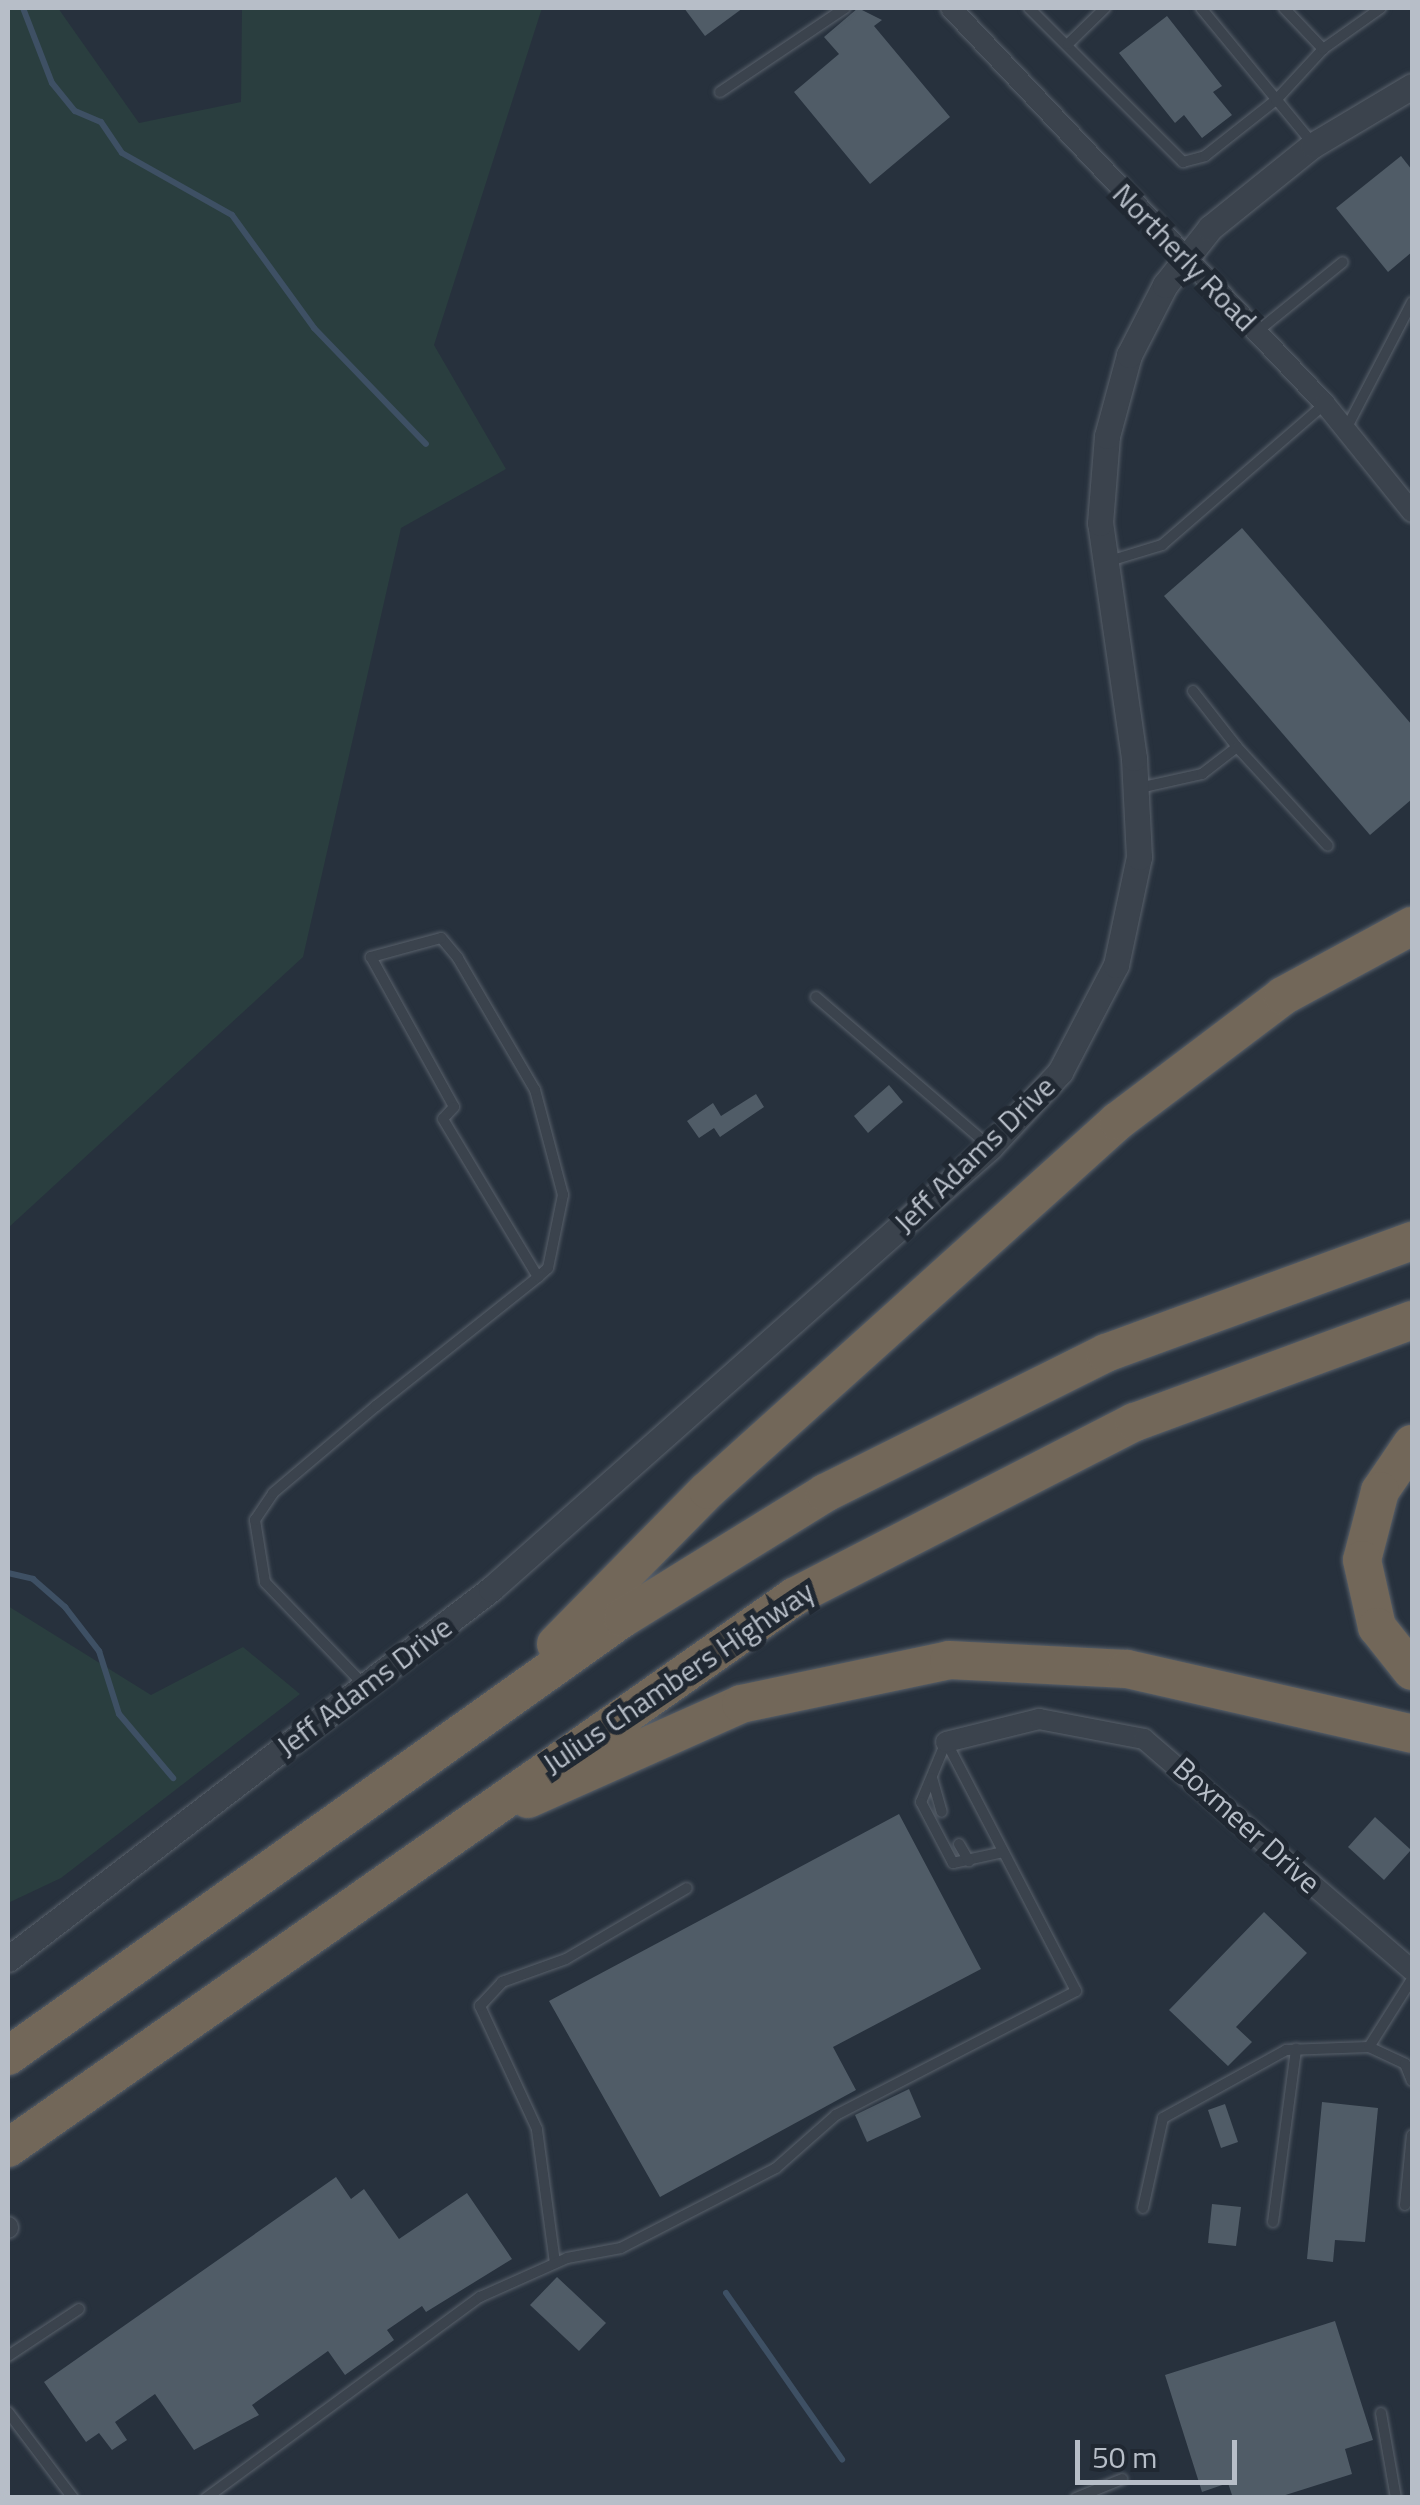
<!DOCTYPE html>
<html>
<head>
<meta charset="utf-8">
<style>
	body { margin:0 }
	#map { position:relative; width:1420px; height:2505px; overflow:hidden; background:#27313d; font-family:"Titillium Web",sans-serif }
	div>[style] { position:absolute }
	.green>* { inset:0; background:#2a3e3f }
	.stream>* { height:6px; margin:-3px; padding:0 3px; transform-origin:3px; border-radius:3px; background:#3e5064 }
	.building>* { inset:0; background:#505c67 }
	.roads { filter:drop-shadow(0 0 2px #59616b) drop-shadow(0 0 2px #59616b) }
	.service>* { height:10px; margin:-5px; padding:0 5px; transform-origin:5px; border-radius:5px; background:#3b434d }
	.minor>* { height:20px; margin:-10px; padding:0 10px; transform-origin:10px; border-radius:10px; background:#3b434d }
	.tertiary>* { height:25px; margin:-12.5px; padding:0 12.5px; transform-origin:12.5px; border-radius:12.5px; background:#3b434d }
	.motorway>* { height:38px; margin:-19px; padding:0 19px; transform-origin:19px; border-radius:19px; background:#726759 }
	span { translate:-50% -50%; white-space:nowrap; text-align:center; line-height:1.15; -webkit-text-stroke:10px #202832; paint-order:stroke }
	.street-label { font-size:30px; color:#b7bec8 }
	.frame { position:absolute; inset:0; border:10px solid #b7bec8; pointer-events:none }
	.scale { position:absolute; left:1075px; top:2440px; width:162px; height:45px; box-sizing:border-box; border:5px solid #b7bec8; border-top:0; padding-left:12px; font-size:30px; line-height:35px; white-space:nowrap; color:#b7bec8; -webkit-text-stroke:8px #202832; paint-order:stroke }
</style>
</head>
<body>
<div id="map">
	<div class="green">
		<div style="clip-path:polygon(8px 8px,58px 8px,139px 123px,241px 102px,242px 8px,542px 8px,434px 345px,506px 469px,401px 528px,303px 957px,8px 1228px)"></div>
		<div style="clip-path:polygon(8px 1606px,151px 1695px,243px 1647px,300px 1694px,61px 1878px,8px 1903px)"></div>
	</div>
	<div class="stream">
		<div style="left:23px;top:8px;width:80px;rotate:68.9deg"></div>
		<div style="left:52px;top:83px;width:36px;rotate:51deg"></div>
		<div style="left:75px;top:111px;width:28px;rotate:23deg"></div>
		<div style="left:101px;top:122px;width:37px;rotate:56deg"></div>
		<div style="left:122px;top:153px;width:126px;rotate:29.4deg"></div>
		<div style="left:232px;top:215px;width:140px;rotate:54deg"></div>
		<div style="left:314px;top:328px;width:161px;rotate:46deg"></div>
		<div style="left:8px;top:1573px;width:26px;rotate:13deg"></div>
		<div style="left:33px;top:1579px;width:43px;rotate:41.2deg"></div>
		<div style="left:65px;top:1607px;width:56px;rotate:52.3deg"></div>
		<div style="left:99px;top:1651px;width:66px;rotate:72.4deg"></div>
		<div style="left:119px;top:1714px;width:84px;rotate:49.8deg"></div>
		<div style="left:726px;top:2293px;width:203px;rotate:55.1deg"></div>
	</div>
	<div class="building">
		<div style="clip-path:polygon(684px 8px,743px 8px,705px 36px)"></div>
		<div style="clip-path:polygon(858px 8px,882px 20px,874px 26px,950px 117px,870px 184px,794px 92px,839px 54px,824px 37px)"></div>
		<div style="clip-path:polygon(1167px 16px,1222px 86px,1213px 92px,1232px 115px,1202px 138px,1184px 115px,1175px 123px,1119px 53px)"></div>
		<div style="clip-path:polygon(1401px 156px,1412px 170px,1412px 252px,1388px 272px,1336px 208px)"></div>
		<div style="clip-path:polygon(1242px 528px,1412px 725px,1412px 799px,1370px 835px,1164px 596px)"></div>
		<div style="clip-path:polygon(889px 1085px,903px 1102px,868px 1133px,854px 1116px)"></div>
		<div style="clip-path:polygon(756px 1094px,764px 1107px,720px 1137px,714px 1128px,699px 1138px,687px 1121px,713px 1103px,721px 1116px)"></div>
		<div style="clip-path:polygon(899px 1814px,981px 1969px,833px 2047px,856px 2090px,660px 2197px,549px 2001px)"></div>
		<div style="clip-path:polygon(1375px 1817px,1411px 1850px,1384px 1880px,1348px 1847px)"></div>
		<div style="clip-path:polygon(1264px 1912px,1307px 1953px,1236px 2027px,1252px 2042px,1228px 2066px,1169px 2010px)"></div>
		<div style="clip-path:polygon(909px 2089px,921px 2117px,867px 2142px,855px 2115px)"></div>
		<div style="clip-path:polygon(1322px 2102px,1378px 2108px,1365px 2242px,1335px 2240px,1333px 2262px,1307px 2259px)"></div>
		<div style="clip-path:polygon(1225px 2104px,1238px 2142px,1221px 2148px,1208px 2110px)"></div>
		<div style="clip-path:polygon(336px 2177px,351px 2199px,364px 2189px,399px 2239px,467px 2193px,512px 2259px,426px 2312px,422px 2306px,387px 2330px,394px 2340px,345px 2375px,328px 2351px,252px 2405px,259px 2415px,194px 2450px,155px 2394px,115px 2422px,127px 2440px,112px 2450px,99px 2433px,86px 2442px,44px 2382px)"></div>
		<div style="clip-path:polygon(1212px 2204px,1241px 2207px,1236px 2246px,1208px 2243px)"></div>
		<div style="clip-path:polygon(557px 2277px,606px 2323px,579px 2351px,530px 2305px)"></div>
		<div style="clip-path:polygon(1335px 2321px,1373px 2440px,1345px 2449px,1352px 2474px,1276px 2498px,1233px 2498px,1228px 2483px,1202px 2492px,1165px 2375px)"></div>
	</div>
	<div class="roads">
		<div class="service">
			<div style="left:1029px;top:8px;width:218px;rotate:45deg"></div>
			<div style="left:1183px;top:162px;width:23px;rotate:-15deg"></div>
			<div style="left:1205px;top:156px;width:90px;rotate:-38.3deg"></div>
			<div style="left:1276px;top:100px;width:69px;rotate:-47.3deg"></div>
			<div style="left:1201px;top:8px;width:176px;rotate:50.5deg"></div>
			<div style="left:1284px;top:8px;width:57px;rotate:46.4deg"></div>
			<div style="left:1323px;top:49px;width:71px;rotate:-35.3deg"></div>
			<div style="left:1068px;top:44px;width:52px;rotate:-44.2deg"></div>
			<div style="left:720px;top:92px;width:151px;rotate:-33.9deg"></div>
			<div style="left:1258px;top:331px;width:109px;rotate:-39.1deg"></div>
			<div style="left:1346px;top:429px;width:143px;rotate:-62.5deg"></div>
			<div style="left:1106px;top:562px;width:59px;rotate:-16.9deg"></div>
			<div style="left:1162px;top:545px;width:216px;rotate:-40.9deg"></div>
			<div style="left:1193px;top:691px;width:71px;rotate:51.8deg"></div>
			<div style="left:1139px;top:788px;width:65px;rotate:-12.5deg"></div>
			<div style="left:1202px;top:774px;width:44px;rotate:-37.6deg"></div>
			<div style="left:1237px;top:747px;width:134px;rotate:47.4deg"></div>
			<div style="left:816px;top:997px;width:228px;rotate:40.7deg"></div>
			<div style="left:364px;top:1685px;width:143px;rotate:-133.9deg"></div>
			<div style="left:265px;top:1582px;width:63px;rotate:-99.2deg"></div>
			<div style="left:255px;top:1520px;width:32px;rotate:-56deg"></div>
			<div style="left:273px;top:1493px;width:135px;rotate:-40.2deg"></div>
			<div style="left:376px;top:1406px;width:207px;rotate:-38.5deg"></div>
			<div style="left:538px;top:1277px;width:13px;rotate:-42deg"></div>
			<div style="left:548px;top:1268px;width:75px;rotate:-78.4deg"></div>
			<div style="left:563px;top:1195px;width:109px;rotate:-104.9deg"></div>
			<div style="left:535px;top:1090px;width:153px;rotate:-120.3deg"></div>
			<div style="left:458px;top:958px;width:26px;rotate:-130deg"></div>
			<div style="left:441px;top:938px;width:73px;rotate:164.8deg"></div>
			<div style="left:371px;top:957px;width:171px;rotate:61deg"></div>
			<div style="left:454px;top:1107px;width:16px;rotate:133deg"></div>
			<div style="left:443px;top:1119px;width:184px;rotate:59deg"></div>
			<div style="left:946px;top:1742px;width:65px;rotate:112.6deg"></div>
			<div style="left:921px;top:1802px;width:69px;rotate:62.3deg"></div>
			<div style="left:953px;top:1863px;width:51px;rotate:-12.4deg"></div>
			<div style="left:932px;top:1778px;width:35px;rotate:74deg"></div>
			<div style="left:959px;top:1844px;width:20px;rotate:60deg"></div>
			<div style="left:1369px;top:2047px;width:40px;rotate:25deg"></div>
			<div style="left:1405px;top:2064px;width:18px;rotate:68deg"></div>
			<div style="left:1405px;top:2205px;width:70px;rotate:-84.3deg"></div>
			<div style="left:1143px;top:2208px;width:92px;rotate:-77.5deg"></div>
			<div style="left:1163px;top:2118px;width:141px;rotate:-28.9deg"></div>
			<div style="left:1286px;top:2050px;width:83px;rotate:-2.1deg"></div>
			<div style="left:1369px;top:2047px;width:80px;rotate:-57.7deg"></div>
			<div style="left:1273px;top:2222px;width:175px;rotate:-82.4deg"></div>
			<div style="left:555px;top:2263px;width:135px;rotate:-97.7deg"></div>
			<div style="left:537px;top:2129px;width:136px;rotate:-114.9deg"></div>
			<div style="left:480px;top:2006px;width:33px;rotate:-47deg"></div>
			<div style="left:502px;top:1982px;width:68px;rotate:-19.8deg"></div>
			<div style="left:566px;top:1959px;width:140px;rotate:-30.4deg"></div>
			<div style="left:8px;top:2356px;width:85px;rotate:-33.5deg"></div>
			<div style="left:8px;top:2412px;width:108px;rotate:52.9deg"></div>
			<div style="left:1381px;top:2413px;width:86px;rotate:80deg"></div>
			<div style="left:206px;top:2498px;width:340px;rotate:-36.3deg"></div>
			<div style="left:480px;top:2297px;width:95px;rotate:-24.1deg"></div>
			<div style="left:567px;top:2258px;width:55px;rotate:-10.5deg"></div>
			<div style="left:621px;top:2248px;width:174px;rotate:-27.3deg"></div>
			<div style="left:776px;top:2168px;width:80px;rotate:-41.5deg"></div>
			<div style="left:836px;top:2115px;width:270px;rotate:-27.3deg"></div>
			<div style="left:1076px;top:1991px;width:280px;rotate:-117.5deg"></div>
			<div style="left:1076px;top:2498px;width:50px;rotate:-22.4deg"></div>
		</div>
		<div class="minor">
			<div style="left:951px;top:8px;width:545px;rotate:46.64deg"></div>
			<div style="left:1325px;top:404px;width:139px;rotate:51.1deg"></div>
			<div style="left:946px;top:1742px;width:96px;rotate:-13.9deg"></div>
			<div style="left:1039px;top:1719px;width:107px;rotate:10.8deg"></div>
			<div style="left:1144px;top:1739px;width:354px;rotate:40.8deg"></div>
			<div style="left:8px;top:2228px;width:1px;rotate:-90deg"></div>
		</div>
		<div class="tertiary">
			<div style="left:8px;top:1959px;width:608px;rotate:-37.45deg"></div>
			<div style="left:491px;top:1589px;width:667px;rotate:-41.53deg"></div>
			<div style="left:990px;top:1147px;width:103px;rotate:-47deg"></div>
			<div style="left:1060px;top:1072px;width:121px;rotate:-62.4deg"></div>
			<div style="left:1116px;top:965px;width:110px;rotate:-78deg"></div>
			<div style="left:1139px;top:857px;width:99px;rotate:-92.9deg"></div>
			<div style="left:1134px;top:758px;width:237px;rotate:-98.2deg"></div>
			<div style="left:1100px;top:523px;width:87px;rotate:-85.4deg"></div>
			<div style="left:1107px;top:436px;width:84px;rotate:-74.8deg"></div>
			<div style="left:1129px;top:355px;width:79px;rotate:-62.8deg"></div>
			<div style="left:1165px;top:285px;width:73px;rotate:-51.7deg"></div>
			<div style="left:1210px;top:228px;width:132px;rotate:-38.9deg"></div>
			<div style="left:1313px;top:145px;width:115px;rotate:-30.8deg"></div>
		</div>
		<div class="motorway">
			<div style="left:1412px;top:1444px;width:57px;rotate:124.2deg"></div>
			<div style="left:1380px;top:1491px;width:71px;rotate:104.6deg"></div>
			<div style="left:1362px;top:1560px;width:69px;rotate:77.4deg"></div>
			<div style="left:1377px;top:1627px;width:56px;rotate:51.5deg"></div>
			<div style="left:556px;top:1644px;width:216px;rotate:-45.4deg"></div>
			<div style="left:708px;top:1490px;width:552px;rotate:-41.99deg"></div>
			<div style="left:1118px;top:1121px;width:207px;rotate:-37.1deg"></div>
			<div style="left:1283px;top:996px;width:147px;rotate:-28.5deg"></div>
			<div style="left:528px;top:1799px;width:233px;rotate:-24deg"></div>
			<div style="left:741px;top:1704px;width:213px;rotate:-11.9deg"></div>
			<div style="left:949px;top:1660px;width:178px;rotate:2.9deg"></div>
			<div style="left:1127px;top:1669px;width:292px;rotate:12.8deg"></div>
			<div style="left:8px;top:2056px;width:755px;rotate:-35.46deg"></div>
			<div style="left:623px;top:1618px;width:238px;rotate:-31.7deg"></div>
			<div style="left:825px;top:1493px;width:314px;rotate:-26.5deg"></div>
			<div style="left:1106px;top:1353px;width:326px;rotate:-20.1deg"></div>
			<div style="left:8px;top:2148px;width:960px;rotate:-35.03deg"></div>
			<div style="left:794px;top:1597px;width:383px;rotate:-27.2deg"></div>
			<div style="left:1135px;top:1422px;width:295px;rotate:-20.2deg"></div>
		</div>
	</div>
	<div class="street-label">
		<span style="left:1185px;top:257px;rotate:46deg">Northerly Road</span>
		<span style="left:974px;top:1154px;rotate:-44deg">Jeff Adams Drive</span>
		<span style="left:678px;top:1677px;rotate:-34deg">Julius Chambers Highway</span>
		<span style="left:364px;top:1686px;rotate:-37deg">Jeff Adams Drive</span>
		<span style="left:1247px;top:1825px;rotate:42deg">Boxmeer Drive</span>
	</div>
	<div class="frame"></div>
	<div class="scale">50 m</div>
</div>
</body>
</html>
